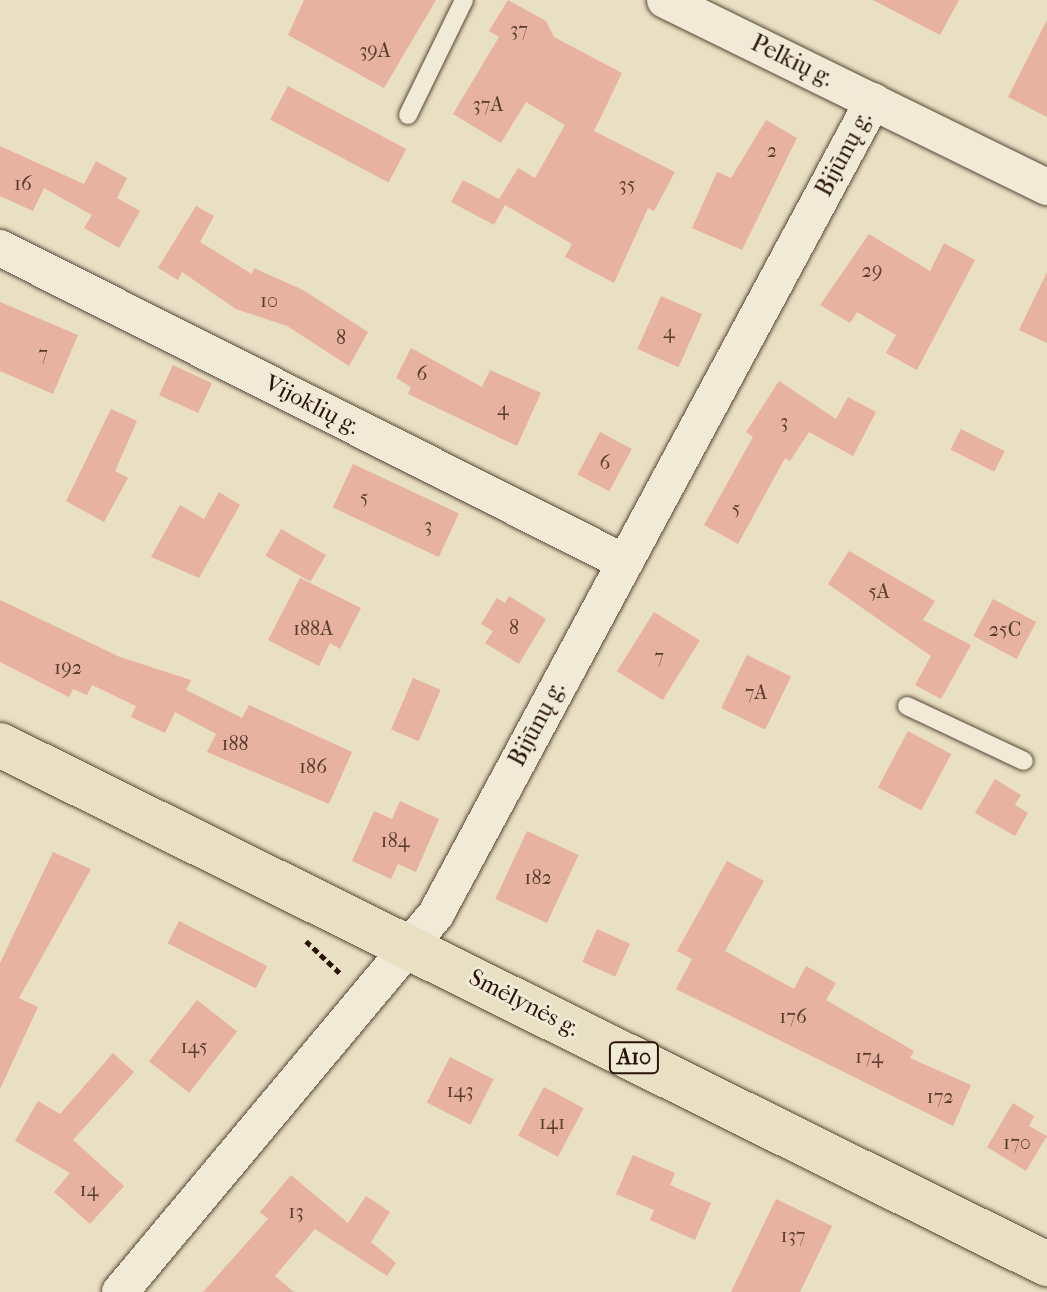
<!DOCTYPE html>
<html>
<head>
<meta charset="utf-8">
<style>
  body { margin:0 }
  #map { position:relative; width:1047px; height:1292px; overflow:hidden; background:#e9dfc2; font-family:"IM FELL French Canon",serif }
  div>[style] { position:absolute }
  .building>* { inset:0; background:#e7b29f; transform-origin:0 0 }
  .path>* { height:5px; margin-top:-2.5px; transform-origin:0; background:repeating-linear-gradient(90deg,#2a1408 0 6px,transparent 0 10px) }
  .roads { filter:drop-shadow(0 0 2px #5a4736) drop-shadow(0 0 2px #5a4736) }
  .service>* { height:18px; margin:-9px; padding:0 9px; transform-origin:9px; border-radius:9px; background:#f1ead7 }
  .minor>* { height:36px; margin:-18px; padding:0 18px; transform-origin:18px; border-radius:18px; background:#f1ead7 }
  .trunk>* { height:44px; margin:-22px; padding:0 22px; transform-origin:22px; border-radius:22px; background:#e9dfc2 }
  span { translate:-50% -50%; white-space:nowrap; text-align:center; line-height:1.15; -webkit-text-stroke:6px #f1ead7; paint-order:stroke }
  .number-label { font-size:20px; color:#593c2e }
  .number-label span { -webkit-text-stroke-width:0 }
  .shield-label span { padding:2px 6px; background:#f1ead7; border:2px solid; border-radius:6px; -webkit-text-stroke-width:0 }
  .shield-label { font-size:22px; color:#2a1408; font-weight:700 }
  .street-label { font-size:24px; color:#2a1408 }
</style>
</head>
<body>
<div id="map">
  <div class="building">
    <div style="clip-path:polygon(304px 0,436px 0,384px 88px,288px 35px)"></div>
    <div style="clip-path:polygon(508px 0,546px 21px,554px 37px,622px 73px,594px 131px,675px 172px,654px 211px,648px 208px,614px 283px,565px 257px,572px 244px,505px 205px,494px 225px,451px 202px,463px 180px,499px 199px,518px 168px,535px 178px,565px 125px,526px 102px,501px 143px,453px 114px,499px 37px,489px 31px)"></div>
    <div style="clip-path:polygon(873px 0,959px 0,940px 35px)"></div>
    <div style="clip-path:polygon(1047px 20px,1047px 117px,1008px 97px)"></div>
    <div style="left:288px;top:86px;width:134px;height:38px;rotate:28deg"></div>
    <div style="clip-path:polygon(766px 120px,797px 138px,742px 250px,692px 228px,717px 172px,731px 178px)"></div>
    <div style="clip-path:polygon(0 146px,84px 184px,96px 161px,127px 178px,117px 198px,140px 211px,119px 248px,84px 228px,92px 215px,44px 188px,33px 211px,0 196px)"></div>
    <div style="clip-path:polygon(196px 206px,214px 216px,200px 242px,252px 274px,254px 268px,303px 290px,368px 332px,349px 366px,287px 326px,236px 309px,182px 272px,178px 280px,158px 268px)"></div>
    <div style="clip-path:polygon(869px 234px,930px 271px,944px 243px,975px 260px,917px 370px,886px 353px,896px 335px,857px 312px,850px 323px,820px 305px)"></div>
    <div style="clip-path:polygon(1047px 272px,1047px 343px,1019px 330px)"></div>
    <div style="left:661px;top:296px;width:45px;height:58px;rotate:24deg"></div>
    <div style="clip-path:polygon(0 302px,78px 335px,53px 394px,0 371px)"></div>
    <div style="clip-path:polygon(411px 348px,482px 387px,490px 370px,541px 393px,517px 446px,408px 394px,411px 387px,396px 378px)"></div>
    <div style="left:173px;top:365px;width:43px;height:33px;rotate:25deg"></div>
    <div style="clip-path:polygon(779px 381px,836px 419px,848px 397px,876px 412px,853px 456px,809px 432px,790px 461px,785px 458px,738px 544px,704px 525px,753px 437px,746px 432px)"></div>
    <div style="clip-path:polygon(111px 409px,137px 421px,115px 471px,128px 478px,104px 522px,66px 501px)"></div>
    <div style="left:961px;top:429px;width:49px;height:23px;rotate:27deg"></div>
    <div style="left:600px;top:432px;width:36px;height:48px;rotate:28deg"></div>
    <div style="left:353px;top:464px;width:117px;height:48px;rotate:25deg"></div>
    <div style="clip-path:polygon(219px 492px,240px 505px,199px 578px,151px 557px,180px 505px,204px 519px)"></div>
    <div style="left:281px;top:529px;width:52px;height:31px;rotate:30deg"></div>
    <div style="clip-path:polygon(849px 551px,935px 601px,923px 620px,971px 645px,941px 699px,915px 685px,931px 656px,828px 584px)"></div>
    <div style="clip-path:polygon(300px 578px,361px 608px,340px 649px,330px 643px,319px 666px,268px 640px)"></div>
    <div style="clip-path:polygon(509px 596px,546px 619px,519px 664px,485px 643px,493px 631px,481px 624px,497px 598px,505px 603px)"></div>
    <div style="left:993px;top:599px;width:49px;height:42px;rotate:28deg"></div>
    <div style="clip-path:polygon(0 600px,120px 657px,191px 680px,186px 690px,242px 718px,249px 705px,352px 752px,329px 804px,207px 752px,216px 734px,175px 712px,165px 733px,131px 717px,136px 706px,92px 685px,87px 695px,73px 689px,69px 697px,0 662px)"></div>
    <div style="left:654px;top:612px;width:54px;height:70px;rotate:32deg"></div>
    <div style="left:747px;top:655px;width:49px;height:59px;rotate:26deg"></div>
    <div style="left:413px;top:678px;width:30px;height:56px;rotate:23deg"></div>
    <div style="left:908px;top:731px;width:49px;height:64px;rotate:28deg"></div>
    <div style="clip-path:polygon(995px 779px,1021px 795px,1015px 805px,1028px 813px,1015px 836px,975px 813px)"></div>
    <div style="clip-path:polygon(400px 801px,439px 819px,416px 872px,398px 864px,391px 879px,352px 861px,374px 811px,392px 819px)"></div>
    <div style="left:527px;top:831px;width:57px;height:75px;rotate:25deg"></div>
    <div style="clip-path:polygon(53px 852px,91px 869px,19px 998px,38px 1007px,0 1089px,0 963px)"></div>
    <div style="clip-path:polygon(727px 861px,764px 881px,725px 951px,794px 989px,806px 966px,836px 983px,826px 1000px,914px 1051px,910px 1058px,971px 1085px,953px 1126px,676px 989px,692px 959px,677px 951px)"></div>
    <div style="left:179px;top:921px;width:99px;height:25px;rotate:27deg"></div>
    <div style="left:597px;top:929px;width:36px;height:36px;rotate:24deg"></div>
    <div style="left:197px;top:1000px;width:51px;height:78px;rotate:38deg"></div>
    <div style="clip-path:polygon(113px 1053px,134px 1072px,73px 1140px,124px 1186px,90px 1224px,54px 1192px,70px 1173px,15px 1141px,38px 1101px,60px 1114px)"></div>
    <div style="left:450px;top:1057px;width:49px;height:51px;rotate:27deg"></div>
    <div style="left:544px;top:1087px;width:45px;height:55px;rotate:28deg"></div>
    <div style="clip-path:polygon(1013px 1103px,1034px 1116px,1029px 1126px,1047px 1136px,1026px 1171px,987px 1147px)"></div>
    <div style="clip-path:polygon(633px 1155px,675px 1173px,670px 1185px,711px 1203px,695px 1240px,650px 1220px,654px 1210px,616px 1194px)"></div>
    <div style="clip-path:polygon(291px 1175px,348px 1223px,366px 1196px,390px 1212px,371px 1242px,396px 1263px,387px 1276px,315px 1229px,275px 1276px,294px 1292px,203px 1292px,268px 1219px,260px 1212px)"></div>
    <div style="clip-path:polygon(776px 1199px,832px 1226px,800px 1292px,731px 1292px)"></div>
  </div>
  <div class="path">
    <div style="left:306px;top:941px;width:50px;rotate:43.4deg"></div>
  </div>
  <div class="roads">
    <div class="service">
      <div style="left:408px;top:115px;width:128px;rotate:-64deg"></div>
      <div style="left:907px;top:706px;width:129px;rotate:25.2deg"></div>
    </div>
    <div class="minor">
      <div style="left:665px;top:0;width:425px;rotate:26.1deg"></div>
      <div style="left:0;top:248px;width:699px;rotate:26.71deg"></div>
      <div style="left:120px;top:1292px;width:493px;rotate:-50.1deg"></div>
      <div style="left:436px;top:914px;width:923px;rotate:-61.74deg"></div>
    </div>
    <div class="trunk">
      <div style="left:0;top:745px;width:1169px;rotate:26.37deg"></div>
    </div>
  </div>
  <div class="number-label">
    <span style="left:519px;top:29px">37</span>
    <span style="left:375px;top:50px">39A</span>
    <span style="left:488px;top:104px">37A</span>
    <span style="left:772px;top:150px">2</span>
    <span style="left:23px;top:183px">16</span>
    <span style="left:627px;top:184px">35</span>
    <span style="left:872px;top:270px">29</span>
    <span style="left:269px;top:300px">10</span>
    <span style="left:669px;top:331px">4</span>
    <span style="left:341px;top:337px">8</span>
    <span style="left:43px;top:353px">7</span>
    <span style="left:422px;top:373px">6</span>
    <span style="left:503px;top:408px">4</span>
    <span style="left:784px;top:421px">3</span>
    <span style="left:605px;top:462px">6</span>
    <span style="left:364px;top:497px">5</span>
    <span style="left:736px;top:508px">5</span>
    <span style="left:428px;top:525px">3</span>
    <span style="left:879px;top:591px">5A</span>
    <span style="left:514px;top:627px">8</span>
    <span style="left:313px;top:628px">188A</span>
    <span style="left:1005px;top:629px">25C</span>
    <span style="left:659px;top:656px">7</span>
    <span style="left:68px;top:667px">192</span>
    <span style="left:756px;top:692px">7A</span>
    <span style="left:235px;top:743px">188</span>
    <span style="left:313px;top:766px">186</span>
    <span style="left:395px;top:840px">184</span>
    <span style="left:538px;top:877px">182</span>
    <span style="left:793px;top:1016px">176</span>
    <span style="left:194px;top:1046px">145</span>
    <span style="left:869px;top:1056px">174</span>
    <span style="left:460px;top:1090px">143</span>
    <span style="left:940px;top:1096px">172</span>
    <span style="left:552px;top:1122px">141</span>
    <span style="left:1017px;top:1142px">170</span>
    <span style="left:89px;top:1189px">14</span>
    <span style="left:296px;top:1211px">13</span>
    <span style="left:793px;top:1235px">137</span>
  </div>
  <div class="shield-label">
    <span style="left:634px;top:1058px">A10</span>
  </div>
  <div class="street-label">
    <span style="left:792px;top:61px;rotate:26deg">Pelkių g.</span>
    <span style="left:844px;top:154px;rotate:-62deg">Bijūnų g.</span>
    <span style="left:312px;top:405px;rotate:27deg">Vijoklių g.</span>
    <span style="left:537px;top:724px;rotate:-62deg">Bijūnų g.</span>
    <span style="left:524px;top:1003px;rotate:27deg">Smėlynės g.</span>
  </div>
</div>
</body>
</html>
